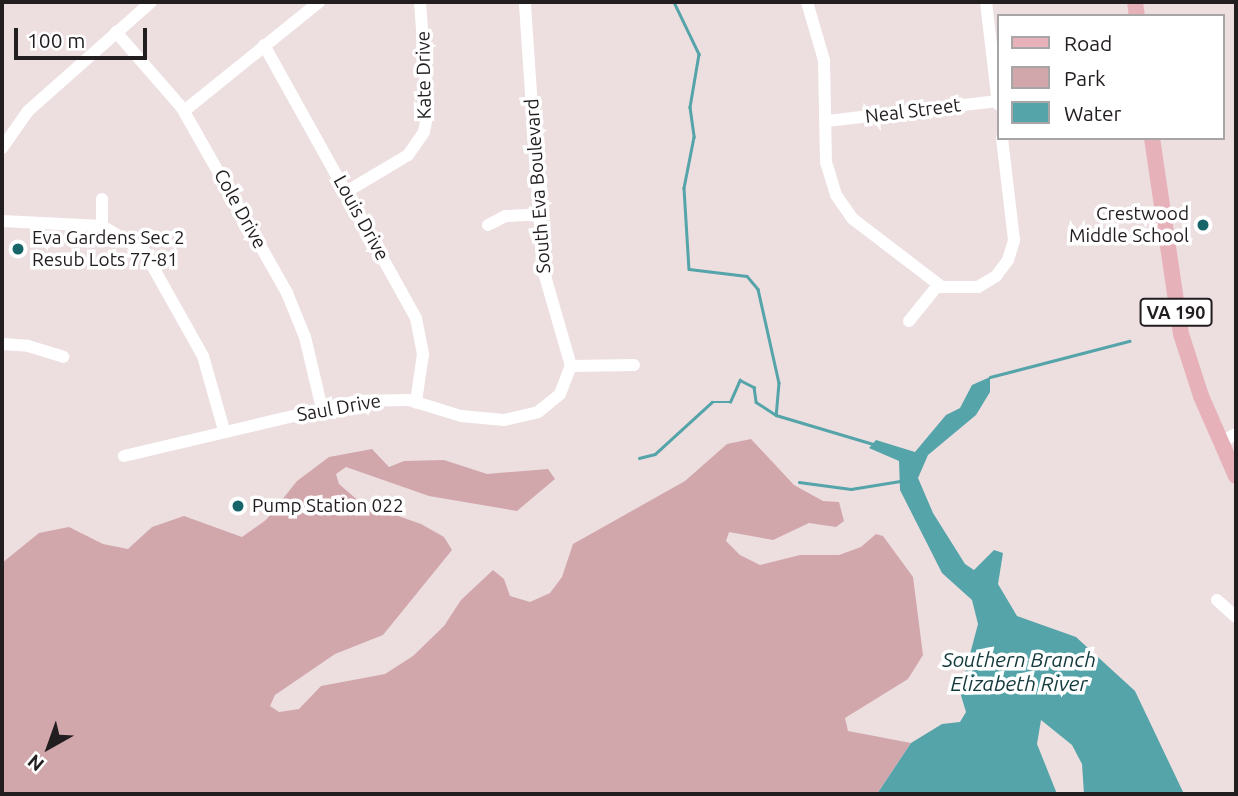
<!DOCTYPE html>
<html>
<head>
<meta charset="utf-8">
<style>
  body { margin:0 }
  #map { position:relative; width:1238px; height:796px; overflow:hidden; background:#eddee0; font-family:Ubuntu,sans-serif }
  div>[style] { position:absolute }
  .green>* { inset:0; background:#d1a7ac }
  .water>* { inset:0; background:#54a4a9 }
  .stream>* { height:2.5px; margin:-1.25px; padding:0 1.25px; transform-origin:1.25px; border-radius:1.25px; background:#54a4a9 }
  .minor>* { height:12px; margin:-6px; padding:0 6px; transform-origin:6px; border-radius:6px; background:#fff }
  .major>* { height:16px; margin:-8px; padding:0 8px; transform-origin:8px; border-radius:8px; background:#e7b1ba }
  .dots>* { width:19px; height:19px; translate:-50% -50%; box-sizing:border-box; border:4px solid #fff; border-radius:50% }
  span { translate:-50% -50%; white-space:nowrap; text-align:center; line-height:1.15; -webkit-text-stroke:7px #fff; paint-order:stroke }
  .shield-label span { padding:2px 5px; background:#fff; border:2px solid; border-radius:5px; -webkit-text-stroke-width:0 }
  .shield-label { font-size:18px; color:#221d1e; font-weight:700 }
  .street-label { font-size:19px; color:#221d1e }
  .poi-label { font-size:19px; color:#221d1e }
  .right { translate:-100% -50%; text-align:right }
  .left { translate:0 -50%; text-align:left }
  .water-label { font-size:21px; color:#123a3c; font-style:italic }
  .frame { position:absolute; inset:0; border:4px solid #221d1e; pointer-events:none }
  .legend { position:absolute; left:997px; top:14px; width:228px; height:126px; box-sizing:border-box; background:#fff; border:2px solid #a7a5a5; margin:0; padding:9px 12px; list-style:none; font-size:21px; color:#221d1e }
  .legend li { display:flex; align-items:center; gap:14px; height:35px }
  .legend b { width:35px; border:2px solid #a7a5a5 }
  .north { position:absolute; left:14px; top:712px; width:70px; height:70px; -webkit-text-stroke:5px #fff; paint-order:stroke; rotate:220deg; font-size:19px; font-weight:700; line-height:28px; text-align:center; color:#221d1e }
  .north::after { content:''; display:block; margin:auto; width:24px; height:32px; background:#221d1e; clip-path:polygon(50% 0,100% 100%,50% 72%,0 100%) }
  .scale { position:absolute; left:14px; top:28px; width:133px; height:32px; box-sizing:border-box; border:4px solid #221d1e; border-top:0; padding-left:9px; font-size:21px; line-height:24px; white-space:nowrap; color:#221d1e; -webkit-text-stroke:5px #fff; paint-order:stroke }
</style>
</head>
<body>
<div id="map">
  <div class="green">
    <div style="clip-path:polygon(751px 439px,794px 485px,823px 501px,839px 502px,844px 521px,836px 527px,809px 523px,773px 540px,729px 532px,726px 541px,740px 555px,760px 565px,800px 555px,839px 555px,861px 547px,876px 534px,883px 536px,913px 577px,923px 655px,908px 679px,845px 718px,848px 731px,911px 743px,877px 794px,2px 794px,2px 563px,39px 533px,69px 527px,103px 544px,128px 549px,152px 527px,184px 516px,242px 537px,266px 520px,297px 481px,329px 457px,372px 449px,389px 467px,404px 461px,444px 460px,487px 474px,548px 469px,555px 479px,517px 511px,429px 496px,346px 467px,336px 474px,339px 484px,361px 503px,421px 524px,444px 537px,452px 550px,383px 635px,335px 654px,275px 695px,270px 706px,279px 712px,299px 709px,321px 686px,385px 674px,413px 656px,444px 626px,461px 600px,493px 570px,504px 579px,510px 596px,530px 602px,550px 593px,562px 577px,573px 544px,685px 481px,727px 444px)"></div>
  </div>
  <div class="water">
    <div style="clip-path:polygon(990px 377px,990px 392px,976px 415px,928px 455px,918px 478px,933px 513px,965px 564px,974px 570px,994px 550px,1003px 553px,998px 584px,1017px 616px,1076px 637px,1135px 691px,1184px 794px,1084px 794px,1082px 764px,1072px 745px,1041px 720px,1037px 744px,1057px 794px,877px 794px,911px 743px,942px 724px,960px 722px,966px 712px,960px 692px,978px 624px,972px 600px,942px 573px,900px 490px,899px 461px,869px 448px,876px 440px,915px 452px,946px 415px,960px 408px,972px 385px)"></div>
  </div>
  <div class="stream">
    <div style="left:674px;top:2px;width:58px;rotate:64.3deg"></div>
    <div style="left:699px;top:54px;width:54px;rotate:99.6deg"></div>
    <div style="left:690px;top:107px;width:30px;rotate:82deg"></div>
    <div style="left:694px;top:137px;width:52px;rotate:101.1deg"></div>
    <div style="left:684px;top:188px;width:81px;rotate:86.5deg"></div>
    <div style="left:689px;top:269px;width:58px;rotate:6.9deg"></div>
    <div style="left:747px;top:276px;width:17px;rotate:50deg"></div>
    <div style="left:758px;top:289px;width:96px;rotate:77.4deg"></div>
    <div style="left:779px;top:383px;width:32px;rotate:95deg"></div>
    <div style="left:776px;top:415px;width:101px;rotate:16.6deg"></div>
    <div style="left:990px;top:377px;width:144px;rotate:-14.5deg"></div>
    <div style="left:639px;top:458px;width:16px;rotate:-14deg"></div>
    <div style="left:655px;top:454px;width:77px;rotate:-42.4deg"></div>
    <div style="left:712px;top:402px;width:18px"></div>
    <div style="left:730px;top:402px;width:24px;rotate:-66deg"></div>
    <div style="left:740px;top:380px;width:16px;rotate:27deg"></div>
    <div style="left:754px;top:387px;width:15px;rotate:82deg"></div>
    <div style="left:756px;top:402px;width:24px;rotate:33deg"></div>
    <div style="left:799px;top:482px;width:52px;rotate:7.7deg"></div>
    <div style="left:851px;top:489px;width:51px;rotate:-9.1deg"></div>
  </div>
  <div class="minor">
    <div style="left:807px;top:2px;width:60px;rotate:73.7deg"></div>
    <div style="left:824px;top:60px;width:102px;rotate:88.9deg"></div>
    <div style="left:826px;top:162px;width:34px;rotate:73deg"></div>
    <div style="left:836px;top:195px;width:29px;rotate:55deg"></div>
    <div style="left:853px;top:219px;width:112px;rotate:37.4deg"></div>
    <div style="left:942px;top:287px;width:36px"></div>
    <div style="left:978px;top:287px;width:21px;rotate:-31deg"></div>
    <div style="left:996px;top:276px;width:20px;rotate:-53deg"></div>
    <div style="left:1008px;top:260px;width:21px;rotate:-73deg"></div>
    <div style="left:1014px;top:240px;width:103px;rotate:-96.7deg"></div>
    <div style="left:986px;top:2px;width:103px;rotate:83.3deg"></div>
    <div style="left:116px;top:32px;width:101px;rotate:49deg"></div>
    <div style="left:182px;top:108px;width:213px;rotate:60.4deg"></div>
    <div style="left:287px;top:293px;width:48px;rotate:67.8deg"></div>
    <div style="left:305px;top:337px;width:74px;rotate:76.7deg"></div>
    <div style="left:264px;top:45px;width:312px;rotate:60.9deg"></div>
    <div style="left:416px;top:318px;width:37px;rotate:79deg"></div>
    <div style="left:423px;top:354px;width:49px;rotate:98.3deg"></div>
    <div style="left:184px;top:111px;width:174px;rotate:-38.9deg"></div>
    <div style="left:827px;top:121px;width:172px;rotate:-6.7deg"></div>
    <div style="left:2px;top:148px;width:45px;rotate:-54.9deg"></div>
    <div style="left:28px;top:111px;width:164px;rotate:-41.5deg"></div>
    <div style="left:346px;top:192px;width:72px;rotate:-30.8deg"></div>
    <div style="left:408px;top:155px;width:28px;rotate:-55deg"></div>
    <div style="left:424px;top:132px;width:21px;rotate:-79deg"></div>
    <div style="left:428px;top:111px;width:109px;rotate:-94.2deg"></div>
    <div style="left:2px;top:221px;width:100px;rotate:2.9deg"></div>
    <div style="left:102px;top:226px;width:49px;rotate:30.8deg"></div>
    <div style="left:144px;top:251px;width:120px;rotate:60.7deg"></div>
    <div style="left:203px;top:356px;width:77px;rotate:74.2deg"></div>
    <div style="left:488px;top:225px;width:20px;rotate:-27deg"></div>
    <div style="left:506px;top:216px;width:33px;rotate:-3deg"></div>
    <div style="left:102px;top:226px;width:27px;rotate:-90deg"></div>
    <div style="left:909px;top:321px;width:46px;rotate:-51.1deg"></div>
    <div style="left:2px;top:344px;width:26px;rotate:4deg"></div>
    <div style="left:28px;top:346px;width:37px;rotate:17deg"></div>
    <div style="left:571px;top:366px;width:63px;rotate:-0.9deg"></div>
    <div style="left:1219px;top:443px;width:19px;rotate:-28deg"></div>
    <div style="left:124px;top:456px;width:238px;rotate:-13.3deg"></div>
    <div style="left:356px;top:401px;width:53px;rotate:-1.1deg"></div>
    <div style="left:409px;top:400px;width:54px;rotate:17.1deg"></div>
    <div style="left:461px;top:416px;width:43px;rotate:5.3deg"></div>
    <div style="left:504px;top:420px;width:35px;rotate:-13deg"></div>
    <div style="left:538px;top:412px;width:28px;rotate:-39deg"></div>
    <div style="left:560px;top:394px;width:30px;rotate:-69deg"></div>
    <div style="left:571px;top:366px;width:101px;rotate:-106.1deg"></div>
    <div style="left:543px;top:269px;width:268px;rotate:-93.9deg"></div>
    <div style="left:1217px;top:600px;width:25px;rotate:42deg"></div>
  </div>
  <div class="major">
    <div style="left:1135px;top:2px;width:14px;rotate:82deg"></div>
    <div style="left:1152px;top:138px;width:198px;rotate:81.6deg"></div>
    <div style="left:1181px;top:334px;width:65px;rotate:72.1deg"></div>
    <div style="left:1201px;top:396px;width:87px;rotate:66.4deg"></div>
  </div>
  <div class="dots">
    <div style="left:1203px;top:225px;background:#176569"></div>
    <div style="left:18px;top:249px;background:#176569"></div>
    <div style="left:238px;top:506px;background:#176569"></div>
  </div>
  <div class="shield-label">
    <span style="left:1176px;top:312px">VA 190</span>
  </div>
  <div class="street-label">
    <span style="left:424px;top:75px;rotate:-91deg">Kate Drive</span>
    <span style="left:913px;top:111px;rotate:-7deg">Neal Street</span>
    <span style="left:538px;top:186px;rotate:-94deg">South Eva Boulevard</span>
    <span style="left:240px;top:209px;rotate:61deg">Cole Drive</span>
    <span style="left:361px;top:218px;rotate:61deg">Louis Drive</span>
    <span style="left:339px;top:408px;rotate:-10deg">Saul Drive</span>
  </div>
  <div class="poi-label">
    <span class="right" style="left:1189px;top:225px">Crestwood<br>Middle School</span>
    <span class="left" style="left:32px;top:249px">Eva Gardens Sec 2<br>Resub Lots 77-81</span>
    <span class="left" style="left:252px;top:506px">Pump Station 022</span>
  </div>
  <div class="water-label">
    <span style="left:1019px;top:671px">Southern Branch<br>Elizabeth River</span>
  </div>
  <div class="frame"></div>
  <ul class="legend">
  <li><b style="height:9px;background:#e7b1ba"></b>Road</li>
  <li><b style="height:19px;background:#d1a7ac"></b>Park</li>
  <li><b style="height:19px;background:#54a4a9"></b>Water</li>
  </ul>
  <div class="north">N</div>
  <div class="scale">100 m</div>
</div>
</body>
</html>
